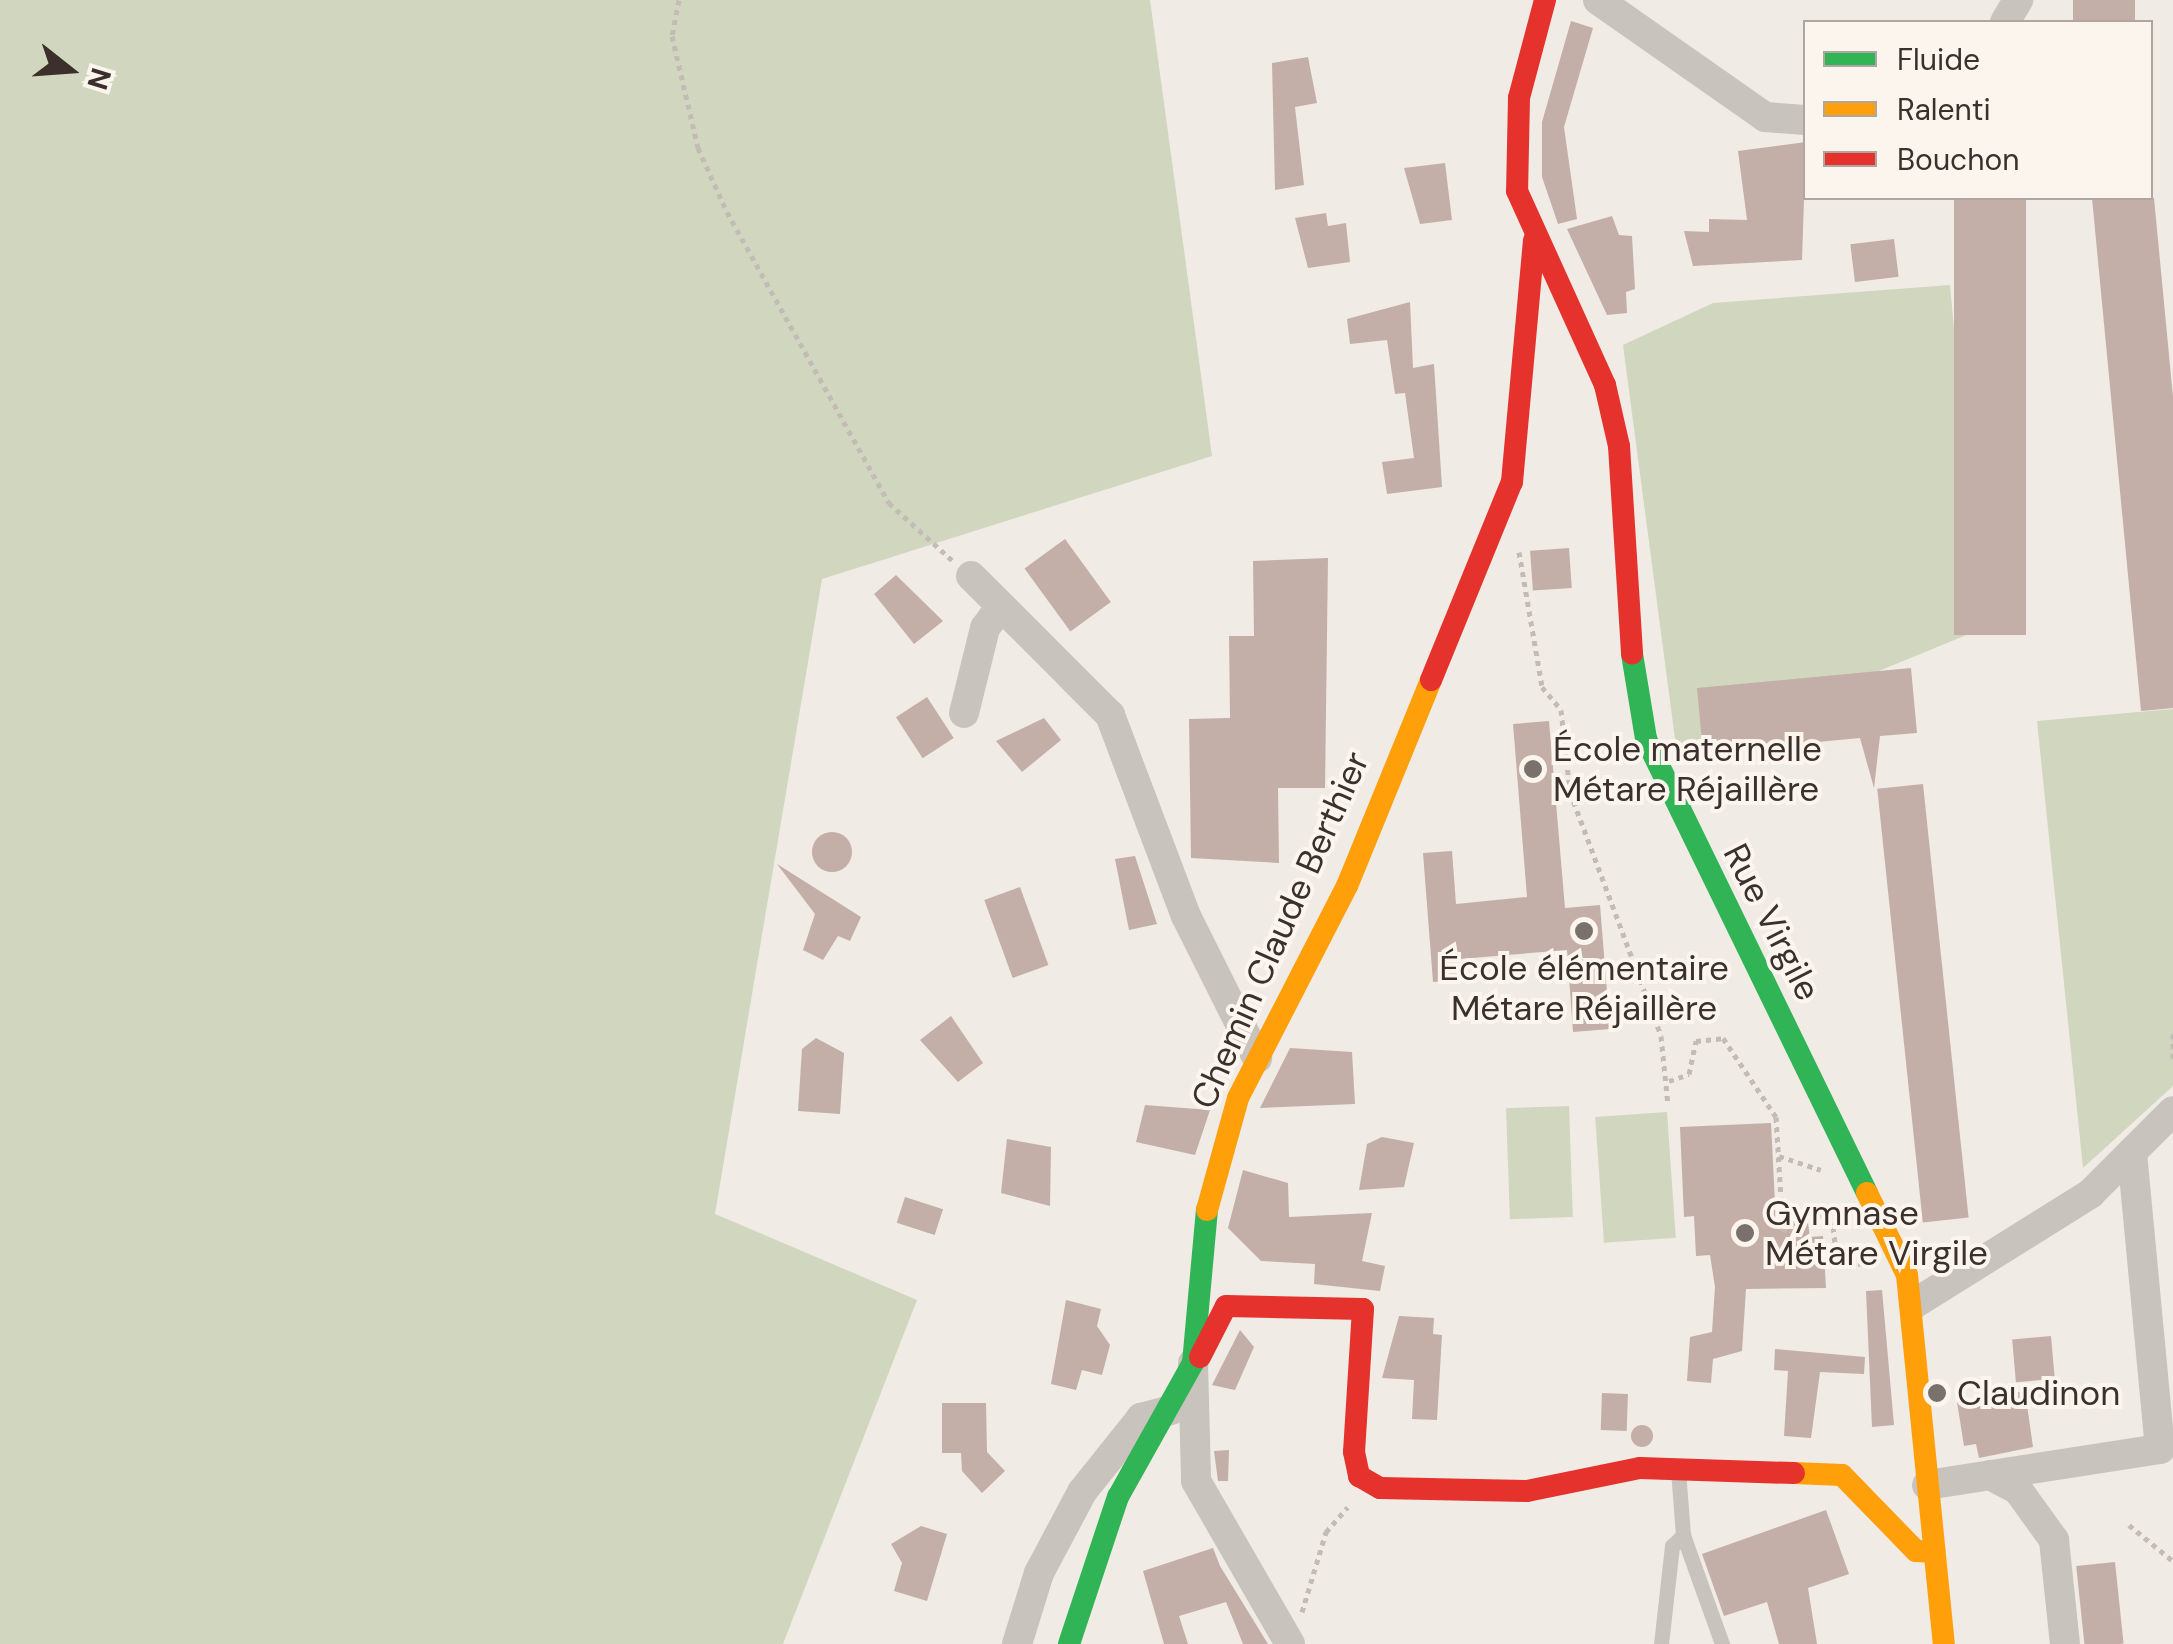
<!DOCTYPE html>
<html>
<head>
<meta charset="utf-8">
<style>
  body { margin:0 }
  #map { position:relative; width:2173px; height:1644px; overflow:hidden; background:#f0ebe5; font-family:"DM Sans",sans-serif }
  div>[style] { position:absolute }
  .green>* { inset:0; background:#d1d6bf; transform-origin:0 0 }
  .building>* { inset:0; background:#c3afa7; transform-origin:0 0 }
  .round { border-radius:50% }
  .path>* { height:5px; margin-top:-2.5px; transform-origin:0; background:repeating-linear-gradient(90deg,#c2bbb6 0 5px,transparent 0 10px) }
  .lane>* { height:15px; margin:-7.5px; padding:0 7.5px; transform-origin:7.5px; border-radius:7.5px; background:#c9c3be }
  .street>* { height:30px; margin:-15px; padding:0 15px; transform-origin:15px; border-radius:15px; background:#c9c3be }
  .fast>* { height:22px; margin:-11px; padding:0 11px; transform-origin:11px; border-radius:11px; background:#30b455 }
  .slow>* { height:22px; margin:-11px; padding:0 11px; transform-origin:11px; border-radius:11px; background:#ff9f0a }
  .jam>* { height:22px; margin:-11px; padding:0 11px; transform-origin:11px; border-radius:11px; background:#e5322d }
  .dots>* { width:28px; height:28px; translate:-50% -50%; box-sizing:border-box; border:5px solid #fbf5ee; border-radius:50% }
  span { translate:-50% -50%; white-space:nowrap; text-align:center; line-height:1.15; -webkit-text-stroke:8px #fbf5ee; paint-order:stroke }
  .poi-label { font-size:35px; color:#3b302b }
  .left { translate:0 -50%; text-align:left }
  .street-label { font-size:35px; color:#3b302b }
  .legend { position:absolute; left:1803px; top:20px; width:350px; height:180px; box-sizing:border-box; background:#fbf5ee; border:2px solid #aea6a0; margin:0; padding:12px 18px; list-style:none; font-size:30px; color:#3b302b }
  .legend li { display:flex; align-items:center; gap:20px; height:50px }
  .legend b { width:50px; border:2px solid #aea6a0 }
  .north { position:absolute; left:20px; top:20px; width:100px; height:100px; -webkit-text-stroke:8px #fbf5ee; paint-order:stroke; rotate:107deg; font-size:28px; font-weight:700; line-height:40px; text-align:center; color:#3b302b }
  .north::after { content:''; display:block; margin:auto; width:35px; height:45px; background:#3b302b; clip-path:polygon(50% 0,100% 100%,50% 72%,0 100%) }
</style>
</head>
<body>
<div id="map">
  <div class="green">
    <div style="clip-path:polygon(0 0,1150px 0,1212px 456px,822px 579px,715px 1214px,917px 1300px,783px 1644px,0 1644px)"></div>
    <div style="clip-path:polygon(1950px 285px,1981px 629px,1677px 754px,1623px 345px,1713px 303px)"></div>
    <div style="clip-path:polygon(2173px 709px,2173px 1086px,2083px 1168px,2037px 721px)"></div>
    <div style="left:1569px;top:1106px;width:111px;height:63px;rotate:88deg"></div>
    <div style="left:1667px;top:1112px;width:126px;height:72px;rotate:86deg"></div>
  </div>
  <div class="building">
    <div style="left:2073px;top:0;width:62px;height:22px"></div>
    <div style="clip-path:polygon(1571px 21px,1593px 28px,1564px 127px,1577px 219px,1558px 224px,1542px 177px,1542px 122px)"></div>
    <div style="clip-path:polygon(1308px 57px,1317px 103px,1295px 107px,1304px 185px,1275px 190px,1272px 63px)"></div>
    <div style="clip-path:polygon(1806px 142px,1802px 260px,1693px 266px,1684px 231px,1709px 232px,1709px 219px,1747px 220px,1738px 151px)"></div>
    <div style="clip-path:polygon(1445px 163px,1452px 220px,1420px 224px,1404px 168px)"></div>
    <div style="left:1954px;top:198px;width:72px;height:437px"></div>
    <div style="clip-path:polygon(2092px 198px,2154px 198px,2173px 397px,2173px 708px,2141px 711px)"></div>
    <div style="clip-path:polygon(1326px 213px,1328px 226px,1346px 223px,1350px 262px,1308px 268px,1295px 218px)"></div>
    <div style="clip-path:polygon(1612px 216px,1619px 235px,1632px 236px,1635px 289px,1626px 292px,1627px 313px,1607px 315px,1567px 229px)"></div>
    <div style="left:1894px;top:239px;width:38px;height:44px;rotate:83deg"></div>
    <div style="clip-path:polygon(1410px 302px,1413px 368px,1434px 364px,1442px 487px,1387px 494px,1382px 462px,1414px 458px,1405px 393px,1395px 394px,1387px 340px,1350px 344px,1347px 319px)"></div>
    <div style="left:1065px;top:539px;width:78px;height:50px;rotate:54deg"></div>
    <div style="left:1569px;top:548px;width:40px;height:39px;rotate:86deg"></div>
    <div style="clip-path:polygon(1328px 558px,1325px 788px,1278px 788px,1279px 863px,1191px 858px,1189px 719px,1230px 718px,1229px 636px,1254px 636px,1253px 561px)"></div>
    <div style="clip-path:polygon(896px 575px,943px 621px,914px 644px,874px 594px)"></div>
    <div style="clip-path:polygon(1911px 668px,1917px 733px,1880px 736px,1874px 788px,1860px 738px,1703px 753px,1697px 688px)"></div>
    <div style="left:927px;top:697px;width:49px;height:37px;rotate:57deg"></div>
    <div style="clip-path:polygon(1044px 718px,1061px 740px,1022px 772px,996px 741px)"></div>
    <div style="clip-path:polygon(1549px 721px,1565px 908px,1600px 905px,1610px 1029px,1573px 1032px,1567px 950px,1460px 959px,1462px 980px,1433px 982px,1423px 853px,1452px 851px,1456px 904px,1527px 897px,1513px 724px)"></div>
    <div style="left:1923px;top:784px;width:436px;height:46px;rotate:84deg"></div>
    <div class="round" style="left:812px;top:832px;width:40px;height:40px"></div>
    <div style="clip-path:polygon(1135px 856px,1157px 924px,1129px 930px,1115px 859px)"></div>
    <div style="clip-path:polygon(777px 864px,861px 917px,850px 941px,838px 936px,823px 960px,803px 950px,815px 914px)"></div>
    <div style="left:1020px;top:887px;width:83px;height:38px;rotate:70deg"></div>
    <div style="clip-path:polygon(951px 1016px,983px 1063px,958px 1082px,920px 1040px)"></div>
    <div style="clip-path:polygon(816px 1038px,844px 1053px,840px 1114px,798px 1111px,802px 1049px)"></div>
    <div style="clip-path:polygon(1290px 1048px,1352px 1052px,1355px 1104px,1260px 1108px)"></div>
    <div style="clip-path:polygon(1145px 1105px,1210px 1110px,1195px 1155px,1136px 1142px)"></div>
    <div style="clip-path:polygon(1771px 1123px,1776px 1224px,1808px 1223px,1810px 1237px,1823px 1236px,1826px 1288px,1746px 1289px,1742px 1351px,1713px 1359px,1711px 1383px,1687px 1381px,1690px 1337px,1712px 1332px,1715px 1287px,1710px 1255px,1696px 1256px,1694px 1216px,1684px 1217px,1680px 1127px)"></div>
    <div style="clip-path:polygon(1382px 1137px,1414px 1143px,1404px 1187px,1359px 1190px,1367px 1144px)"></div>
    <div style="clip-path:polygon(1007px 1139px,1051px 1147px,1050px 1206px,1001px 1193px)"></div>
    <div style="clip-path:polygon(1243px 1170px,1288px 1183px,1289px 1217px,1372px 1213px,1362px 1261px,1385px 1266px,1380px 1291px,1314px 1284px,1315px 1264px,1261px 1261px,1228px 1228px)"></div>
    <div style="left:905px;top:1197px;width:40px;height:27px;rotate:18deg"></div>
    <div style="clip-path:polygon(1882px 1290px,1894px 1425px,1872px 1427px,1866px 1291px)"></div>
    <div style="clip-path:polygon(1066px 1300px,1101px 1309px,1097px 1326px,1110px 1345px,1102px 1375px,1082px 1370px,1076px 1390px,1051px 1384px)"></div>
    <div style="clip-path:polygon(1399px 1316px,1434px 1318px,1433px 1334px,1442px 1335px,1437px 1420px,1412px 1419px,1414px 1380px,1382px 1378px)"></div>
    <div style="clip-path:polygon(1240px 1330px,1254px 1347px,1235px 1390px,1212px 1385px)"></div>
    <div style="left:2051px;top:1336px;width:43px;height:39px;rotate:85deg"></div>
    <div style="clip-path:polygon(1775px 1349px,1865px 1357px,1864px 1374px,1820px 1372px,1811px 1438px,1784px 1436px,1788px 1371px,1774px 1370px)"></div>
    <div style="clip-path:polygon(2025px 1391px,2033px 1447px,1979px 1458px,1976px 1444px,1964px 1446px,1957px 1402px)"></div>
    <div style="left:1602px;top:1393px;width:26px;height:37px;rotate:2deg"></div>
    <div style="clip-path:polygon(942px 1403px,986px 1403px,987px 1452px,1005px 1471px,982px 1493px,962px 1471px,961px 1453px,942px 1453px)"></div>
    <div class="round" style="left:1631px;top:1425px;width:22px;height:22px"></div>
    <div style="clip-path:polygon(1229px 1450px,1228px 1481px,1218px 1481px,1214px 1451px)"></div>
    <div style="clip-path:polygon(1826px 1510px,1849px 1574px,1808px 1588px,1817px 1644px,1779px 1644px,1767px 1602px,1724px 1616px,1702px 1554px)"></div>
    <div style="clip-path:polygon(921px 1526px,947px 1534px,927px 1601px,894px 1591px,902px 1563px,891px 1544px)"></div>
    <div style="clip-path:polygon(1213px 1548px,1220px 1566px,1268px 1644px,1243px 1644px,1226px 1602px,1179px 1616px,1188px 1644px,1164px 1644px,1143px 1571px)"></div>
    <div style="left:2115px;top:1562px;width:82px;height:39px;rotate:84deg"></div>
  </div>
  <div class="path">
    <div style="left:679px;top:0;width:37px;rotate:101deg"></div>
    <div style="left:672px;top:36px;width:115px;rotate:76.9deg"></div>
    <div style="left:698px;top:148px;width:70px;rotate:65.6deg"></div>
    <div style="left:727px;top:212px;width:333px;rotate:60.9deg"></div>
    <div style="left:889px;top:503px;width:86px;rotate:42.2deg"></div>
    <div style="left:1519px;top:552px;width:137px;rotate:80.3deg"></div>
    <div style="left:1542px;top:687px;width:30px;rotate:50deg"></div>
    <div style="left:1561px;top:710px;width:82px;rotate:83.7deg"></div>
    <div style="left:1570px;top:792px;width:260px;rotate:69.5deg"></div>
    <div style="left:1661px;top:1036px;width:69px;rotate:84.2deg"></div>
    <div style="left:2173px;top:1034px;width:28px;rotate:90deg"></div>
    <div style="left:1669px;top:1081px;width:21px;rotate:-19deg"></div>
    <div style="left:1689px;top:1074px;width:34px;rotate:-78deg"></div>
    <div style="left:1696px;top:1041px;width:27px;rotate:-6deg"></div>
    <div style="left:1723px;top:1038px;width:95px;rotate:56.1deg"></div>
    <div style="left:1776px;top:1117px;width:114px;rotate:86.5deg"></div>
    <div style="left:1783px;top:1231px;width:22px;rotate:-47deg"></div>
    <div style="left:1798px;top:1215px;width:23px"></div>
    <div style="left:1821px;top:1215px;width:17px;rotate:45deg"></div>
    <div style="left:1833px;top:1227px;width:38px;rotate:83deg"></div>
    <div style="left:1838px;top:1265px;width:26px;rotate:-4deg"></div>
    <div style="left:1779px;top:1156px;width:44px;rotate:18.4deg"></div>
    <div style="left:2129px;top:1525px;width:57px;rotate:39.3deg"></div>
    <div style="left:1302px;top:1612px;width:84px;rotate:-73.3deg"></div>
    <div style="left:1326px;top:1532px;width:33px;rotate:-49deg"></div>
  </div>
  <div class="lane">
    <div style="left:1678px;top:1470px;width:65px;rotate:85.6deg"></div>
    <div style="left:1683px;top:1535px;width:116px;rotate:70.3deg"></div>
    <div style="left:1661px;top:1644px;width:99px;rotate:-83.6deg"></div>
    <div style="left:1672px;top:1546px;width:16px;rotate:-45deg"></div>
  </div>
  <div class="street">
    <div style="left:1598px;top:0;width:204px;rotate:35deg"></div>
    <div style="left:1765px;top:117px;width:41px;rotate:4.2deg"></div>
    <div style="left:2005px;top:22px;width:26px;rotate:-59deg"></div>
    <div style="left:971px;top:576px;width:197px;rotate:45deg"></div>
    <div style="left:1110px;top:715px;width:215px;rotate:69.3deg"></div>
    <div style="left:1186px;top:916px;width:159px;rotate:63.4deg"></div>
    <div style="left:964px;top:713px;width:88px;rotate:-76.1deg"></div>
    <div style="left:985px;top:628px;width:27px;rotate:-54deg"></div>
    <div style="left:1914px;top:1304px;width:208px;rotate:-32deg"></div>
    <div style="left:2090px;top:1194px;width:117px;rotate:-45deg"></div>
    <div style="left:1193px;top:1363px;width:118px;rotate:88.5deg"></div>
    <div style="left:1196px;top:1481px;width:188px;rotate:60deg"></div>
    <div style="left:1990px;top:1475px;width:32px;rotate:28deg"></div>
    <div style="left:2018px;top:1490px;width:62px;rotate:54.2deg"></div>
    <div style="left:2054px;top:1540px;width:105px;rotate:84deg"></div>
    <div style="left:1927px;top:1485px;width:236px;rotate:-8.8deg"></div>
    <div style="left:2160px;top:1449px;width:298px;rotate:-95.4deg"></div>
    <div style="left:1017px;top:1644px;width:74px;rotate:-72.8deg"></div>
    <div style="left:1039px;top:1573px;width:92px;rotate:-62deg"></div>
    <div style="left:1082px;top:1492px;width:95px;rotate:-51.4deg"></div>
    <div style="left:1141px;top:1418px;width:31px;rotate:-15deg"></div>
  </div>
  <div class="fast">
    <div style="left:1632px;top:654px;width:86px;rotate:80.6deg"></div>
    <div style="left:1646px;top:739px;width:505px;rotate:64.04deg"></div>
    <div style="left:1069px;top:1644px;width:155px;rotate:-71.6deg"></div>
    <div style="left:1118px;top:1497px;width:154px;rotate:-60.8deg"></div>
    <div style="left:1193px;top:1363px;width:154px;rotate:-84.8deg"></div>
  </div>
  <div class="slow">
    <div style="left:1867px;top:1193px;width:91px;rotate:64deg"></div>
    <div style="left:1907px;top:1275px;width:371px;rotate:84.3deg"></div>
    <div style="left:1207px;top:1210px;width:116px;rotate:-74.5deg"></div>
    <div style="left:1238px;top:1098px;width:238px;rotate:-62.8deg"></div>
    <div style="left:1347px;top:886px;width:222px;rotate:-67.8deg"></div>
    <div style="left:1794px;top:1473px;width:48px;rotate:2.4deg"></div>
    <div style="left:1842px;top:1475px;width:106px;rotate:45.8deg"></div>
    <div style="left:1916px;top:1551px;width:18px;rotate:3deg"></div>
  </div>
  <div class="jam">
    <div style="left:1545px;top:0;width:101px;rotate:104.9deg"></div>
    <div style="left:1519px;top:98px;width:93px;rotate:91.2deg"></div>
    <div style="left:1517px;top:191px;width:213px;rotate:65.6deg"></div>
    <div style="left:1605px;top:385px;width:63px;rotate:77.1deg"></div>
    <div style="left:1619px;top:446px;width:208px;rotate:86.4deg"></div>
    <div style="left:1431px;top:680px;width:214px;rotate:-67.8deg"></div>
    <div style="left:1512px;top:482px;width:243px;rotate:-84.8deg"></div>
    <div style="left:1200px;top:1357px;width:57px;rotate:-63deg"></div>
    <div style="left:1226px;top:1306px;width:137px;rotate:1.3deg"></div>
    <div style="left:1363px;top:1309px;width:143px;rotate:93.6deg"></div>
    <div style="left:1354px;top:1452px;width:25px;rotate:78deg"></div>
    <div style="left:1359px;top:1476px;width:24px;rotate:30deg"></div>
    <div style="left:1380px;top:1488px;width:147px;rotate:1.2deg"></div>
    <div style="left:1527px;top:1491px;width:115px;rotate:-11.5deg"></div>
    <div style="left:1640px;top:1468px;width:154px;rotate:1.9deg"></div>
  </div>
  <div class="dots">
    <div style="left:1533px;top:769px;background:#7a716c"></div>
    <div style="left:1584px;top:931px;background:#7a716c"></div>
    <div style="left:1745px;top:1233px;background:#7a716c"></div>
    <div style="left:1937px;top:1393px;background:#7a716c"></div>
  </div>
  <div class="poi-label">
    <span class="left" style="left:1553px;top:769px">École maternelle<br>Métare Réjaillère</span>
    <span style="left:1584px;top:988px">École élémentaire<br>Métare Réjaillère</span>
    <span class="left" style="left:1765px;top:1233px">Gymnase<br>Métare Virgile</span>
    <span class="left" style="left:1957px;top:1393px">Claudinon</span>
  </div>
  <div class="street-label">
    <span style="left:1772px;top:922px;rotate:63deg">Rue Virgile</span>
    <span style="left:1280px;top:930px;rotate:-66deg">Chemin Claude Berthier</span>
  </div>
  <ul class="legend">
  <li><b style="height:12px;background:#30b455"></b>Fluide</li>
  <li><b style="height:12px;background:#ff9f0a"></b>Ralenti</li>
  <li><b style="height:12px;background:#e5322d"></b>Bouchon</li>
  </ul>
  <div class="north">N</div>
</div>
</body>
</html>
